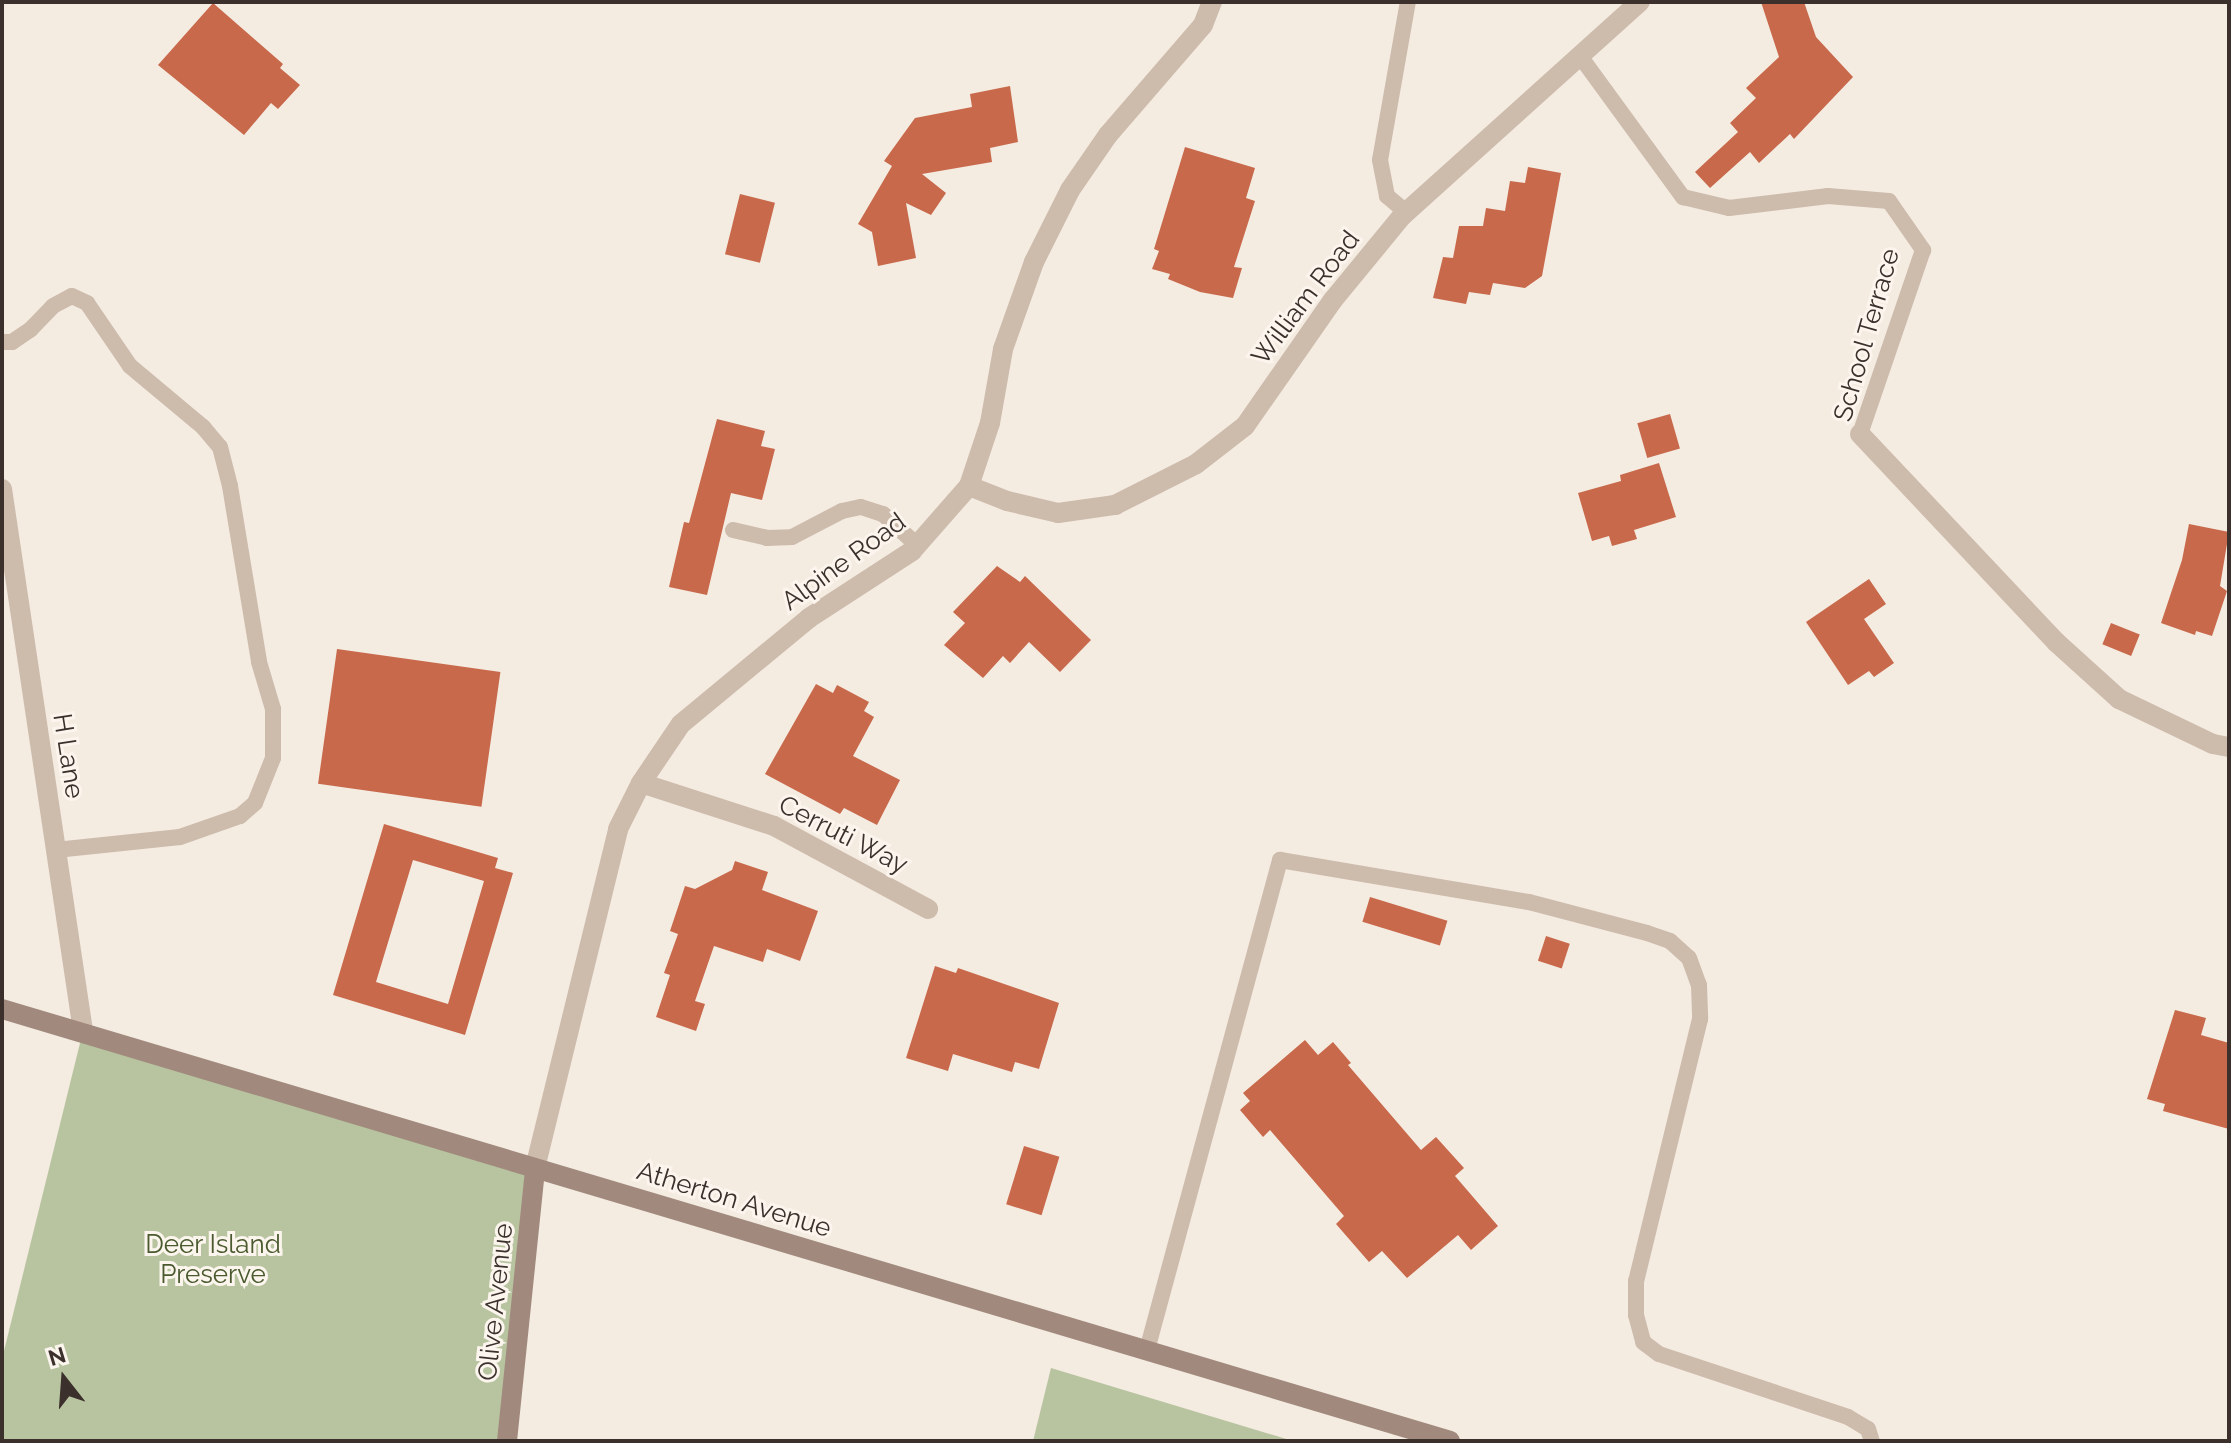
<!DOCTYPE html>
<html>
<head>
<meta charset="utf-8">
<style>
  body { margin:0 }
  #map { position:relative; width:2231px; height:1443px; overflow:hidden; background:#f4ebe1; font-family:Raleway,sans-serif }
  div>[style] { position:absolute }
  .green>* { inset:0; background:#b8c4a0 }
  .building>* { inset:0; background:#c8694b; transform-origin:0 0 }
  .lane>* { height:16px; margin:-8px; padding:0 8px; transform-origin:8px; border-radius:8px; background:#cdbbac }
  .street>* { height:20px; margin:-10px; padding:0 10px; transform-origin:10px; border-radius:10px; background:#cdbbac }
  .secondary>* { height:20px; margin:-10px; padding:0 10px; transform-origin:10px; border-radius:10px; background:#a18a7d }
  span { translate:-50% -50%; white-space:nowrap; text-align:center; line-height:1.15; -webkit-text-stroke:6px #fbf5ee; paint-order:stroke }
  .street-label { font-size:26px; color:#3b302b }
  .park-label { font-size:26px; color:#4a5a2e }
  .frame { position:absolute; inset:0; border:4px solid #3b302b; pointer-events:none }
  .north { position:absolute; left:24px; top:1339px; width:80px; height:80px; -webkit-text-stroke:6px #fbf5ee; paint-order:stroke; rotate:343deg; font-size:22px; font-weight:700; line-height:32px; text-align:center; color:#3b302b }
  .north::after { content:''; display:block; margin:auto; width:28px; height:36px; background:#3b302b; clip-path:polygon(50% 0,100% 100%,50% 72%,0 100%) }
</style>
</head>
<body>
<div id="map">
  <div class="green">
    <div style="clip-path:polygon(83px 1031px,535px 1168px,507px 1441px,2px 1441px,2px 1359px)"></div>
    <div style="clip-path:polygon(1051px 1368px,1293px 1441px,1033px 1441px)"></div>
  </div>
  <div class="building">
    <div style="clip-path:polygon(1761px 2px,1804px 2px,1816px 37px,1853px 77px,1794px 139px,1790px 134px,1759px 163px,1750px 152px,1710px 188px,1695px 172px,1738px 132px,1730px 123px,1756px 98px,1746px 88px,1779px 57px)"></div>
    <div style="clip-path:polygon(213px 3px,283px 64px,280px 68px,300px 85px,278px 109px,271px 103px,244px 135px,158px 65px)"></div>
    <div style="clip-path:polygon(1010px 86px,1018px 142px,990px 148px,992px 162px,922px 174px,946px 193px,931px 215px,906px 203px,916px 258px,878px 266px,872px 232px,858px 224px,892px 166px,884px 161px,915px 118px,972px 107px,970px 94px)"></div>
    <div style="clip-path:polygon(1185px 147px,1255px 168px,1246px 198px,1255px 201px,1234px 267px,1242px 268px,1233px 298px,1200px 292px,1168px 279px,1170px 274px,1152px 269px,1159px 251px,1154px 249px)"></div>
    <div style="clip-path:polygon(1528px 167px,1561px 173px,1542px 276px,1525px 288px,1493px 283px,1490px 295px,1469px 292px,1466px 304px,1433px 298px,1443px 257px,1453px 258px,1459px 226px,1483px 226px,1486px 208px,1505px 211px,1510px 181px,1525px 183px)"></div>
    <div style="left:740px;top:194px;width:36px;height:62px;rotate:14deg"></div>
    <div style="left:1670px;top:414px;width:36px;height:34px;rotate:74deg"></div>
    <div style="clip-path:polygon(717px 419px,765px 431px,761px 446px,775px 449px,762px 500px,731px 493px,707px 595px,669px 587px,684px 522px,689px 523px)"></div>
    <div style="clip-path:polygon(1659px 463px,1676px 517px,1634px 530px,1637px 539px,1612px 546px,1609px 536px,1592px 541px,1578px 493px,1621px 481px,1620px 475px)"></div>
    <div style="clip-path:polygon(2189px 524px,2229px 532px,2220px 586px,2227px 591px,2212px 636px,2196px 631px,2195px 635px,2161px 623px,2182px 560px)"></div>
    <div style="clip-path:polygon(997px 566px,1020px 582px,1025px 576px,1091px 640px,1060px 672px,1029px 642px,1010px 663px,1003px 656px,983px 678px,944px 645px,965px 623px,953px 612px)"></div>
    <div style="clip-path:polygon(1869px 579px,1886px 604px,1864px 619px,1894px 663px,1874px 677px,1869px 671px,1848px 685px,1806px 622px)"></div>
    <div style="left:2111px;top:623px;width:31px;height:23px;rotate:22deg"></div>
    <div style="left:337px;top:649px;width:165px;height:136px;rotate:8deg"></div>
    <div style="clip-path:polygon(816px 684px,833px 693px,837px 685px,869px 702px,864px 711px,874px 717px,853px 756px,900px 780px,877px 825px,844px 808px,840px 814px,765px 774px)"></div>
    <div style="clip-path:polygon(evenodd,384px 824px,498px 858px,495px 868px,513px 873px,465px 1035px,333px 995px,384px 824px,413px 860px,484px 881px,448px 1004px,376px 982px,413px 860px)"></div>
    <div style="clip-path:polygon(735px 861px,768px 872px,762px 890px,818px 911px,800px 961px,767px 949px,763px 962px,714px 946px,695px 1001px,705px 1004px,696px 1031px,656px 1017px,670px 975px,664px 973px,678px 934px,670px 931px,685px 886px,695px 889px,732px 870px)"></div>
    <div style="left:1370px;top:897px;width:81px;height:26px;rotate:17deg"></div>
    <div style="left:1546px;top:936px;width:25px;height:26px;rotate:18deg"></div>
    <div style="clip-path:polygon(935px 966px,956px 973px,958px 968px,1059px 1003px,1039px 1069px,1015px 1062px,1012px 1072px,953px 1054px,948px 1071px,906px 1058px)"></div>
    <div style="clip-path:polygon(2175px 1010px,2206px 1018px,2201px 1035px,2229px 1043px,2229px 1129px,2163px 1111px,2165px 1104px,2147px 1099px)"></div>
    <div style="clip-path:polygon(1305px 1040px,1318px 1055px,1333px 1042px,1351px 1063px,1348px 1065px,1421px 1150px,1436px 1137px,1464px 1168px,1455px 1176px,1498px 1226px,1471px 1250px,1458px 1235px,1407px 1278px,1382px 1251px,1369px 1262px,1336px 1224px,1344px 1216px,1270px 1130px,1263px 1137px,1240px 1110px,1250px 1101px,1243px 1093px)"></div>
    <div style="left:1024px;top:1146px;width:37px;height:61px;rotate:17deg"></div>
  </div>
  <div class="lane">
    <div style="left:1580px;top:56px;width:175px;rotate:53.9deg"></div>
    <div style="left:1683px;top:197px;width:47px;rotate:13.4deg"></div>
    <div style="left:1729px;top:208px;width:100px;rotate:-6.9deg"></div>
    <div style="left:1828px;top:196px;width:61px;rotate:4.7deg"></div>
    <div style="left:1889px;top:201px;width:60px;rotate:55.2deg"></div>
    <div style="left:1923px;top:250px;width:194px;rotate:108.9deg"></div>
    <div style="left:1406px;top:212px;width:25px;rotate:-140deg"></div>
    <div style="left:1387px;top:196px;width:37px;rotate:-101deg"></div>
    <div style="left:1380px;top:160px;width:160px;rotate:-80deg"></div>
    <div style="left:2px;top:342px;width:10px"></div>
    <div style="left:12px;top:342px;width:22px;rotate:-34deg"></div>
    <div style="left:30px;top:330px;width:33px;rotate:-46deg"></div>
    <div style="left:53px;top:306px;width:21px;rotate:-28deg"></div>
    <div style="left:72px;top:296px;width:17px;rotate:25deg"></div>
    <div style="left:87px;top:303px;width:76px;rotate:55.7deg"></div>
    <div style="left:130px;top:366px;width:95px;rotate:39.9deg"></div>
    <div style="left:203px;top:427px;width:26px;rotate:50deg"></div>
    <div style="left:220px;top:447px;width:40px;rotate:75.6deg"></div>
    <div style="left:230px;top:486px;width:178px;rotate:80.6deg"></div>
    <div style="left:259px;top:662px;width:49px;rotate:73.4deg"></div>
    <div style="left:273px;top:709px;width:49px;rotate:90deg"></div>
    <div style="left:273px;top:758px;width:48px;rotate:111.8deg"></div>
    <div style="left:255px;top:803px;width:20px;rotate:139deg"></div>
    <div style="left:240px;top:816px;width:64px;rotate:160.7deg"></div>
    <div style="left:180px;top:837px;width:125px;rotate:174deg"></div>
    <div style="left:733px;top:530px;width:35px;rotate:13deg"></div>
    <div style="left:767px;top:538px;width:25px;rotate:-2deg"></div>
    <div style="left:792px;top:537px;width:56px;rotate:-27.5deg"></div>
    <div style="left:842px;top:511px;width:19px;rotate:-12deg"></div>
    <div style="left:861px;top:507px;width:23px;rotate:18deg"></div>
    <div style="left:883px;top:514px;width:46px;rotate:42.4deg"></div>
    <div style="left:1147px;top:1350px;width:508px;rotate:-74.81deg"></div>
    <div style="left:1280px;top:860px;width:253px;rotate:9.6deg"></div>
    <div style="left:1529px;top:902px;width:122px;rotate:14.7deg"></div>
    <div style="left:1647px;top:933px;width:24px;rotate:19deg"></div>
    <div style="left:1670px;top:941px;width:25px;rotate:42deg"></div>
    <div style="left:1689px;top:958px;width:29px;rotate:70deg"></div>
    <div style="left:1699px;top:985px;width:34px;rotate:88deg"></div>
    <div style="left:1700px;top:1019px;width:270px;rotate:103.7deg"></div>
    <div style="left:1636px;top:1281px;width:34px;rotate:90deg"></div>
    <div style="left:1636px;top:1315px;width:28px;rotate:75deg"></div>
    <div style="left:1643px;top:1342px;width:20px;rotate:37deg"></div>
    <div style="left:1659px;top:1354px;width:199px;rotate:18.4deg"></div>
    <div style="left:1848px;top:1417px;width:23px;rotate:31deg"></div>
    <div style="left:1868px;top:1429px;width:13px;rotate:72deg"></div>
  </div>
  <div class="street">
    <div style="left:1860px;top:434px;width:286px;rotate:46.7deg"></div>
    <div style="left:2056px;top:642px;width:85px;rotate:42.1deg"></div>
    <div style="left:2119px;top:699px;width:104px;rotate:25.6deg"></div>
    <div style="left:2213px;top:744px;width:16px;rotate:11deg"></div>
    <div style="left:969px;top:486px;width:41px;rotate:21.5deg"></div>
    <div style="left:1007px;top:501px;width:52px;rotate:13.2deg"></div>
    <div style="left:1058px;top:513px;width:58px;rotate:-8deg"></div>
    <div style="left:1115px;top:505px;width:91px;rotate:-26.8deg"></div>
    <div style="left:1196px;top:464px;width:62px;rotate:-37.8deg"></div>
    <div style="left:1245px;top:426px;width:154px;rotate:-55.1deg"></div>
    <div style="left:1333px;top:300px;width:109px;rotate:-50.6deg"></div>
    <div style="left:1402px;top:216px;width:320px;rotate:-42deg"></div>
    <div style="left:2px;top:489px;width:548px;rotate:81.5deg"></div>
    <div style="left:641px;top:783px;width:140px;rotate:17.9deg"></div>
    <div style="left:774px;top:826px;width:175px;rotate:28.3deg"></div>
    <div style="left:535px;top:1168px;width:349px;rotate:-76.2deg"></div>
    <div style="left:618px;top:829px;width:51px;rotate:-63.4deg"></div>
    <div style="left:641px;top:783px;width:71px;rotate:-55.9deg"></div>
    <div style="left:681px;top:724px;width:166px;rotate:-39.6deg"></div>
    <div style="left:809px;top:618px;width:123px;rotate:-33deg"></div>
    <div style="left:912px;top:551px;width:86px;rotate:-48.8deg"></div>
    <div style="left:969px;top:486px;width:66px;rotate:-71.6deg"></div>
    <div style="left:990px;top:423px;width:75px;rotate:-80deg"></div>
    <div style="left:1003px;top:349px;width:92px;rotate:-70.4deg"></div>
    <div style="left:1034px;top:262px;width:80px;rotate:-63.4deg"></div>
    <div style="left:1070px;top:190px;width:67px;rotate:-55.4deg"></div>
    <div style="left:1108px;top:135px;width:145px;rotate:-49.2deg"></div>
    <div style="left:1203px;top:25px;width:25px;rotate:-69deg"></div>
  </div>
  <div class="secondary">
    <div style="left:2px;top:1009px;width:1511px;rotate:16.61deg"></div>
    <div style="left:507px;top:1441px;width:274px;rotate:-84.1deg"></div>
  </div>
  <div class="street-label">
    <span style="left:1306px;top:298px;rotate:-53deg">William Road</span>
    <span style="left:1867px;top:335px;rotate:-74deg">School Terrace</span>
    <span style="left:844px;top:562px;rotate:-36deg">Alpine Road</span>
    <span style="left:68px;top:756px;rotate:81deg">H Lane</span>
    <span style="left:843px;top:835px;rotate:27deg">Cerruti Way</span>
    <span style="left:734px;top:1200px;rotate:17deg">Atherton Avenue</span>
    <span style="left:496px;top:1302px;rotate:-84deg">Olive Avenue</span>
  </div>
  <div class="park-label">
    <span style="left:213px;top:1260px">Deer Island<br>Preserve</span>
  </div>
  <div class="frame"></div>
  <div class="north">N</div>
</div>
</body>
</html>
